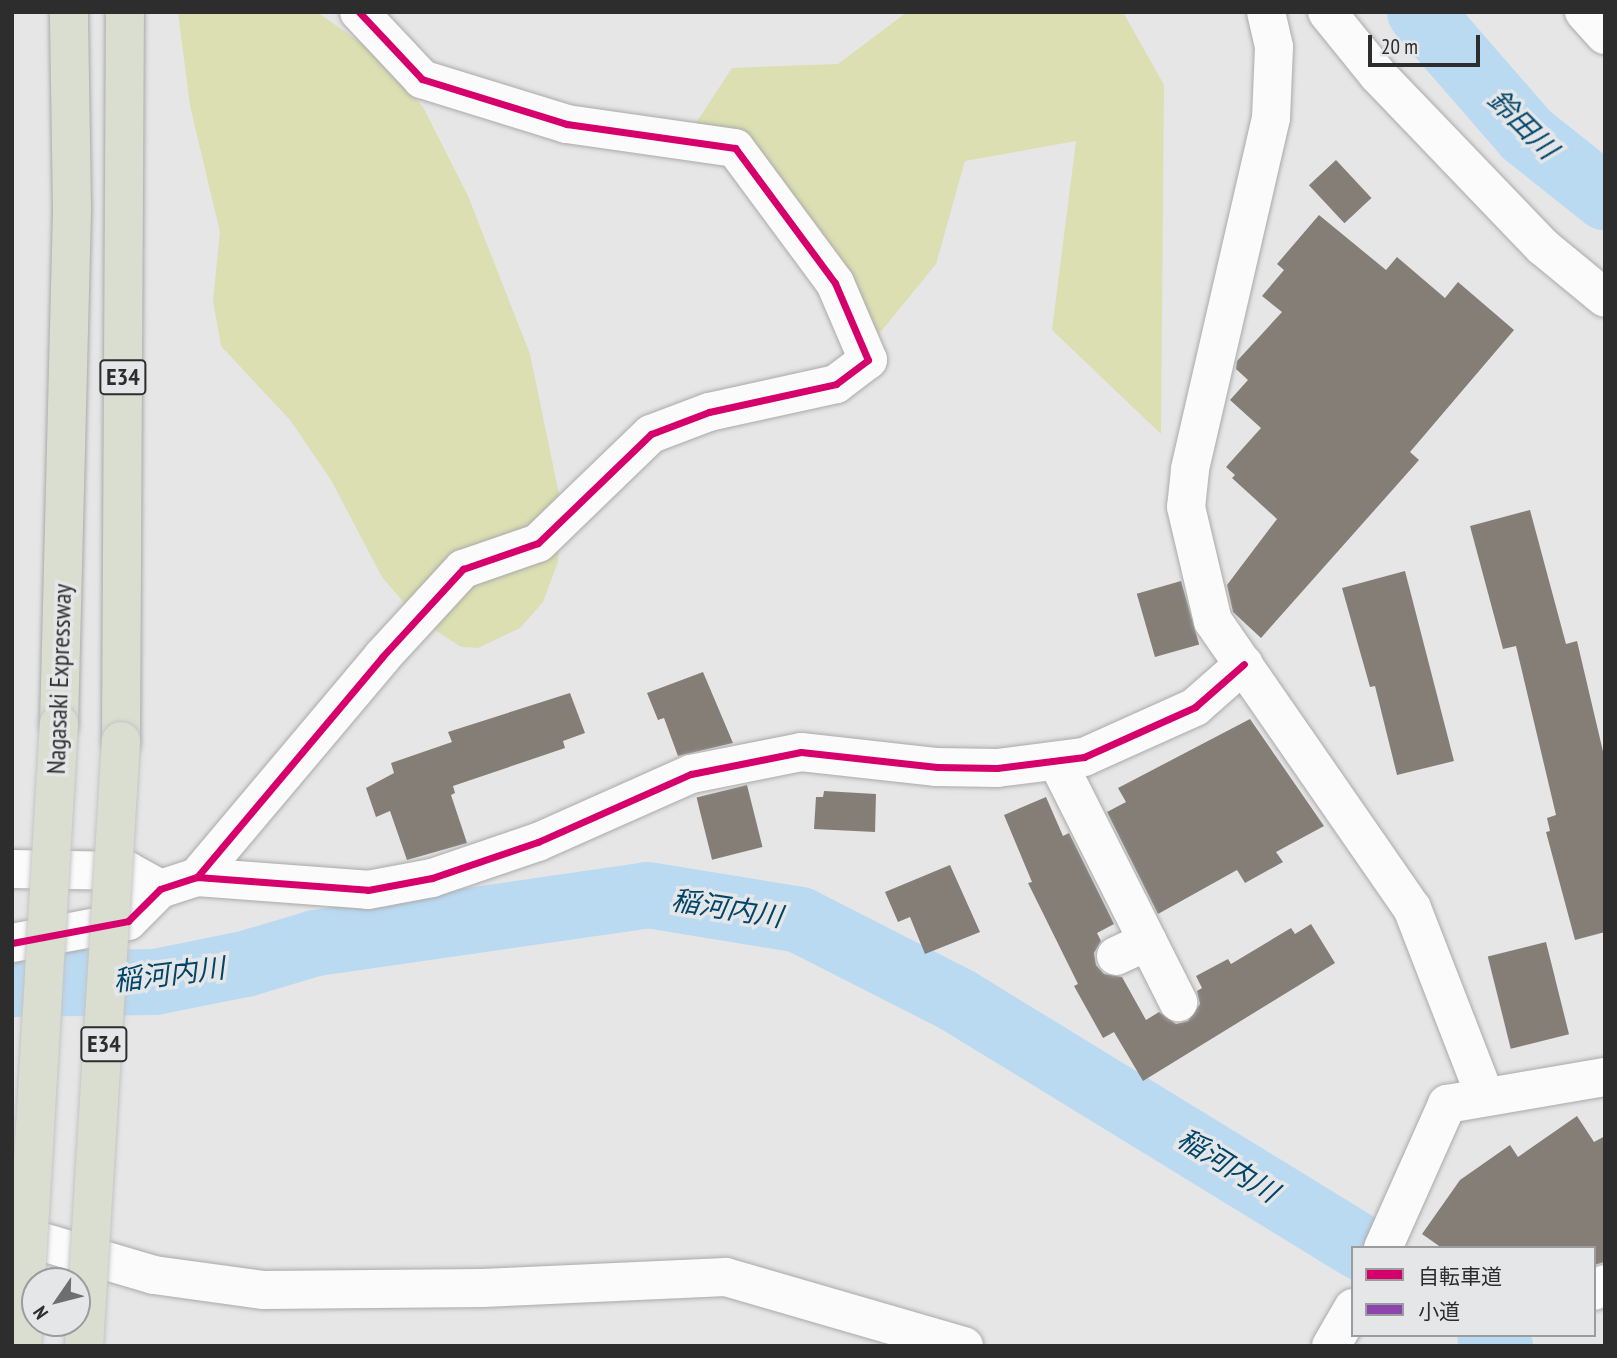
<!DOCTYPE html>
<html>
<head>
<meta charset="utf-8">
<style>
  body { margin:0 }
  #map { position:relative; width:1617px; height:1358px; overflow:hidden; background:#e6e6e7; font-family:"PT Sans Narrow","Noto Sans JP",sans-serif }
  div>[style] { position:absolute }
  .green>* { inset:0; background:#dbdfb2 }
  .river>* { height:66px; margin:-33px; padding:0 33px; transform-origin:33px; border-radius:33px; background:#badaf2 }
  .building>* { inset:0; background:#847e77; transform-origin:0 0 }
  .roads { filter:drop-shadow(0 0 2px #aaa) drop-shadow(0 0 2px #aaa) }
  .minor>* { height:38px; margin:-19px; padding:0 19px; transform-origin:19px; border-radius:19px; background:#fbfbfb }
  .motorway>* { height:38px; margin:-19px; padding:0 19px; transform-origin:19px; border-radius:19px; background:#daded0 }
  .bridges { filter:drop-shadow(0 0 2px #c4c4c4) drop-shadow(0 0 2px #c4c4c4) }
  .motorway-bridge>* { height:38px; margin:-19px; padding:0 19px; transform-origin:19px; border-radius:19px; background:#daded0 }
  .quiet>* { height:5px; margin-top:-2.5px; transform-origin:0; background:repeating-linear-gradient(90deg,#8e44ad 0 10px,transparent 0 15px) }
  .cycleway>* { height:7px; margin:-3.5px; padding:0 3.5px; transform-origin:3.5px; border-radius:3.5px; background:#d6006c }
  span { translate:-50% -50%; white-space:nowrap; text-align:center; line-height:1.15; -webkit-text-stroke:7px #e5e6e8; paint-order:stroke }
  .shield-label span { padding:2px 5px; background:#e5e6e8; border:2px solid; border-radius:5px; -webkit-text-stroke-width:0 }
  .shield-label { font-size:24px; color:#2d2d2e; font-weight:700 }
  .street-label { font-size:26px; color:#2d2d2e }
  .water-label { font-size:28px; color:#014669; font-style:italic }
  .frame { position:absolute; inset:0; border:14px solid #2d2d2e; pointer-events:none }
  .legend { position:absolute; left:1351px; top:1246px; width:245px; height:91px; box-sizing:border-box; background:#e5e6e8; border:2px solid #9b9c9e; margin:0; padding:9px 12px; list-style:none; font-size:21px; color:#2d2d2e }
  .legend li { display:flex; align-items:center; gap:14px; height:35px }
  .legend b { width:35px; border:2px solid #9b9c9e }
  .north { position:absolute; left:21px; top:1267px; width:70px; height:70px; box-sizing:border-box; background:#e5e6e8; border:2px solid #9b9c9e; border-radius:50%; rotate:235deg; font-size:19px; font-weight:700; line-height:28px; text-align:center; color:#2d2d2e }
  .north::after { content:''; display:block; margin:auto; width:24px; height:32px; background:#6e6e6f; clip-path:polygon(50% 0,100% 100%,50% 72%,0 100%) }
  .scale { position:absolute; left:1368px; top:35px; width:112px; height:32px; box-sizing:border-box; border:4px solid #2d2d2e; border-top:0; padding-left:9px; font-size:21px; line-height:24px; white-space:nowrap; color:#2d2d2e; -webkit-text-stroke:5px #e5e6e8; paint-order:stroke }
</style>
</head>
<body>
<div id="map">
  <div class="green">
    <div style="clip-path:polygon(178px 12px,317px 12px,374px 52px,423px 107px,468px 196px,530px 354px,561px 504px,558px 562px,543px 602px,520px 628px,478px 648px,461px 647px,417px 618px,382px 577px,331px 480px,290px 420px,221px 346px,213px 301px,220px 232px,190px 106px)"></div>
    <div style="clip-path:polygon(907px 12px,1123px 12px,1164px 85px,1161px 434px,1052px 330px,1076px 141px,965px 161px,936px 264px,879px 334px,845px 275px,696px 123px,732px 68px,838px 64px)"></div>
  </div>
  <div class="river">
    <div style="left:1420px;top:12px;width:163px;rotate:49deg"></div>
    <div style="left:1527px;top:135px;width:100px;rotate:38.5deg"></div>
    <div style="left:12px;top:984px;width:143px;rotate:-0.8deg"></div>
    <div style="left:155px;top:982px;width:92px;rotate:-11.3deg"></div>
    <div style="left:245px;top:964px;width:74px;rotate:-16.5deg"></div>
    <div style="left:316px;top:943px;width:335px;rotate:-8.2deg"></div>
    <div style="left:648px;top:895px;width:154px;rotate:9.3deg"></div>
    <div style="left:800px;top:920px;width:176px;rotate:27deg"></div>
    <div style="left:957px;top:1000px;width:475px;rotate:31.5deg"></div>
    <div style="left:1490px;top:1335px;width:15px;rotate:48deg"></div>
  </div>
  <div class="building">
    <div style="left:1336px;top:160px;width:52px;height:37px;rotate:47deg"></div>
    <div style="clip-path:polygon(1319px 215px,1386px 270px,1397px 257px,1445px 298px,1458px 282px,1514px 330px,1410px 452px,1419px 460px,1261px 638px,1233px 612px,1227px 585px,1277px 519px,1232px 478px,1235px 475px,1226px 467px,1261px 428px,1230px 400px,1248px 380px,1236px 369px,1237px 361px,1282px 312px,1262px 296px,1284px 270px,1277px 264px)"></div>
    <div style="clip-path:polygon(1530px 510px,1566px 644px,1577px 641px,1605px 760px,1605px 932px,1575px 940px,1546px 832px,1550px 831px,1547px 818px,1556px 815px,1516px 646px,1503px 649px,1470px 526px)"></div>
    <div style="clip-path:polygon(1405px 571px,1454px 761px,1397px 775px,1375px 686px,1370px 687px,1342px 588px)"></div>
    <div style="left:1181px;top:581px;width:66px;height:46px;rotate:74deg"></div>
    <div style="clip-path:polygon(703px 672px,733px 743px,678px 756px,664px 718px,658px 720px,647px 693px)"></div>
    <div style="clip-path:polygon(570px 693px,585px 733px,563px 741px,565px 748px,453px 786px,455px 793px,451px 795px,467px 843px,407px 860px,390px 811px,376px 817px,366px 788px,394px 773px,391px 763px,452px 742px,448px 732px)"></div>
    <div style="clip-path:polygon(1250px 719px,1324px 826px,1276px 852px,1283px 862px,1245px 883px,1237px 870px,1158px 914px,1107px 812px,1126px 802px,1118px 788px)"></div>
    <div style="left:747px;top:785px;width:64px;height:52px;rotate:76deg"></div>
    <div style="clip-path:polygon(824px 791px,876px 794px,875px 832px,814px 829px,816px 797px,823px 797px)"></div>
    <div style="clip-path:polygon(1046px 797px,1063px 836px,1069px 833px,1114px 924px,1097px 933px,1101px 941px,1094px 953px,1096px 965px,1104px 974px,1122px 977px,1146px 1020px,1159px 1012px,1176px 1024px,1188px 1021px,1200px 1004px,1197px 991px,1202px 988px,1196px 976px,1228px 959px,1231px 964px,1291px 928px,1295px 934px,1311px 924px,1335px 963px,1143px 1081px,1114px 1032px,1103px 1038px,1074px 986px,1078px 984px,1028px 883px,1032px 882px,1004px 815px)"></div>
    <div style="clip-path:polygon(950px 865px,980px 932px,925px 954px,910px 917px,898px 922px,885px 892px)"></div>
    <div style="left:1546px;top:942px;width:95px;height:60px;rotate:76deg"></div>
    <div style="clip-path:polygon(1577px 1116px,1594px 1142px,1605px 1136px,1605px 1262px,1594px 1265px,1594px 1248px,1442px 1248px,1422px 1234px,1460px 1180px,1510px 1145px,1518px 1157px)"></div>
  </div>
  <div class="roads">
    <div class="minor">
      <div style="left:1266px;top:12px;width:36px;rotate:77deg"></div>
      <div style="left:1274px;top:47px;width:71px;rotate:92.4deg"></div>
      <div style="left:1271px;top:118px;width:361px;rotate:103deg"></div>
      <div style="left:1190px;top:470px;width:37px;rotate:96deg"></div>
      <div style="left:1186px;top:507px;width:117px;rotate:76.7deg"></div>
      <div style="left:1213px;top:621px;width:349px;rotate:55.3deg"></div>
      <div style="left:1412px;top:908px;width:202px;rotate:68.8deg"></div>
      <div style="left:1327px;top:12px;width:81px;rotate:51deg"></div>
      <div style="left:1378px;top:75px;width:238px;rotate:46.2deg"></div>
      <div style="left:1543px;top:247px;width:80px;rotate:39.4deg"></div>
      <div style="left:1584px;top:12px;width:31px;rotate:48deg"></div>
      <div style="left:1057px;top:761px;width:270px;rotate:63.3deg"></div>
      <div style="left:12px;top:869px;width:116px;rotate:1deg"></div>
      <div style="left:128px;top:871px;width:37px;rotate:29deg"></div>
      <div style="left:197px;top:877px;width:287px;rotate:-49.9deg"></div>
      <div style="left:382px;top:657px;width:120px;rotate:-47.4deg"></div>
      <div style="left:463px;top:569px;width:79px;rotate:-19.1deg"></div>
      <div style="left:538px;top:543px;width:157px;rotate:-44deg"></div>
      <div style="left:651px;top:434px;width:62px;rotate:-20.8deg"></div>
      <div style="left:709px;top:412px;width:130px;rotate:-12.4deg"></div>
      <div style="left:836px;top:384px;width:40px;rotate:-37deg"></div>
      <div style="left:868px;top:360px;width:84px;rotate:-113.2deg"></div>
      <div style="left:835px;top:283px;width:168px;rotate:-126.5deg"></div>
      <div style="left:735px;top:148px;width:170px;rotate:-171.9deg"></div>
      <div style="left:567px;top:124px;width:152px;rotate:-162.8deg"></div>
      <div style="left:422px;top:79px;width:92px;rotate:-133.2deg"></div>
      <div style="left:12px;top:943px;width:118px;rotate:-10.7deg"></div>
      <div style="left:128px;top:921px;width:45px;rotate:-45deg"></div>
      <div style="left:160px;top:889px;width:39px;rotate:-18deg"></div>
      <div style="left:197px;top:877px;width:171px;rotate:4.3deg"></div>
      <div style="left:368px;top:890px;width:65px;rotate:-10.6deg"></div>
      <div style="left:432px;top:878px;width:112px;rotate:-18.8deg"></div>
      <div style="left:538px;top:842px;width:167px;rotate:-24deg"></div>
      <div style="left:691px;top:774px;width:112px;rotate:-11.3deg"></div>
      <div style="left:801px;top:752px;width:137px;rotate:6.3deg"></div>
      <div style="left:937px;top:767px;width:60px;rotate:1deg"></div>
      <div style="left:997px;top:768px;width:88px;rotate:-7.2deg"></div>
      <div style="left:1084px;top:757px;width:122px;rotate:-24.2deg"></div>
      <div style="left:1195px;top:707px;width:65px;rotate:-41.3deg"></div>
      <div style="left:1116px;top:956px;width:35px;rotate:-25deg"></div>
      <div style="left:12px;top:1233px;width:148px;rotate:16.5deg"></div>
      <div style="left:154px;top:1275px;width:111px;rotate:7.8deg"></div>
      <div style="left:264px;top:1290px;width:219px;rotate:-0.5deg"></div>
      <div style="left:483px;top:1288px;width:243px;rotate:-2.6deg"></div>
      <div style="left:726px;top:1277px;width:248px;rotate:16.2deg"></div>
      <div style="left:1383px;top:1248px;width:158px;rotate:-66deg"></div>
      <div style="left:1447px;top:1104px;width:160px;rotate:-9.7deg"></div>
      <div style="left:1594px;top:1291px;width:13px;rotate:-32deg"></div>
      <div style="left:1331px;top:1346px;width:44px;rotate:-59.9deg"></div>
    </div>
    <div class="motorway">
      <div style="left:59px;top:724px;width:515px;rotate:-88.55deg"></div>
      <div style="left:72px;top:209px;width:197px;rotate:-90.9deg"></div>
      <div style="left:121px;top:741px;width:729px;rotate:-89.69deg"></div>
    </div>
  </div>
  <div class="bridges">
    <div class="motorway-bridge">
      <div style="left:22px;top:1346px;width:623px;rotate:-86.6deg"></div>
      <div style="left:84px;top:1346px;width:606px;rotate:-86.5deg"></div>
    </div>
  </div>
  <div class="quiet">
    <div style="left:670px;top:1346px;width:178px"></div>
  </div>
  <div class="cycleway">
    <div style="left:197px;top:877px;width:287px;rotate:-49.9deg"></div>
    <div style="left:382px;top:657px;width:120px;rotate:-47.4deg"></div>
    <div style="left:463px;top:569px;width:79px;rotate:-19.1deg"></div>
    <div style="left:538px;top:543px;width:157px;rotate:-44deg"></div>
    <div style="left:651px;top:434px;width:62px;rotate:-20.8deg"></div>
    <div style="left:709px;top:412px;width:130px;rotate:-12.4deg"></div>
    <div style="left:836px;top:384px;width:40px;rotate:-37deg"></div>
    <div style="left:868px;top:360px;width:84px;rotate:-113.2deg"></div>
    <div style="left:835px;top:283px;width:168px;rotate:-126.5deg"></div>
    <div style="left:735px;top:148px;width:170px;rotate:-171.9deg"></div>
    <div style="left:567px;top:124px;width:152px;rotate:-162.8deg"></div>
    <div style="left:422px;top:79px;width:92px;rotate:-133.2deg"></div>
    <div style="left:12px;top:943px;width:118px;rotate:-10.7deg"></div>
    <div style="left:128px;top:921px;width:45px;rotate:-45deg"></div>
    <div style="left:160px;top:889px;width:39px;rotate:-18deg"></div>
    <div style="left:197px;top:877px;width:171px;rotate:4.3deg"></div>
    <div style="left:368px;top:890px;width:65px;rotate:-10.6deg"></div>
    <div style="left:432px;top:878px;width:112px;rotate:-18.8deg"></div>
    <div style="left:538px;top:842px;width:167px;rotate:-24deg"></div>
    <div style="left:691px;top:774px;width:112px;rotate:-11.3deg"></div>
    <div style="left:801px;top:752px;width:137px;rotate:6.3deg"></div>
    <div style="left:937px;top:767px;width:60px;rotate:1deg"></div>
    <div style="left:997px;top:768px;width:88px;rotate:-7.2deg"></div>
    <div style="left:1084px;top:757px;width:122px;rotate:-24.2deg"></div>
    <div style="left:1195px;top:707px;width:65px;rotate:-41.3deg"></div>
  </div>
  <div class="shield-label">
    <span style="left:123px;top:377px">E34</span>
    <span style="left:104px;top:1044px">E34</span>
  </div>
  <div class="street-label">
    <span style="left:59px;top:679px;rotate:-88deg">Nagasaki Expressway</span>
  </div>
  <div class="water-label">
    <span style="left:1523px;top:124px;rotate:45deg">鈴田川</span>
    <span style="left:727px;top:908px;rotate:9deg">稲河内川</span>
    <span style="left:169px;top:974px;rotate:-7deg">稲河内川</span>
    <span style="left:1228px;top:1165px;rotate:32deg">稲河内川</span>
  </div>
  <div class="frame"></div>
  <ul class="legend">
  <li><b style="height:9px;background:#d6006c"></b>自転車道</li>
  <li><b style="height:9px;background:#8e44ad"></b>小道</li>
  </ul>
  <div class="north">N</div>
  <div class="scale">20 m</div>
</div>
</body>
</html>
